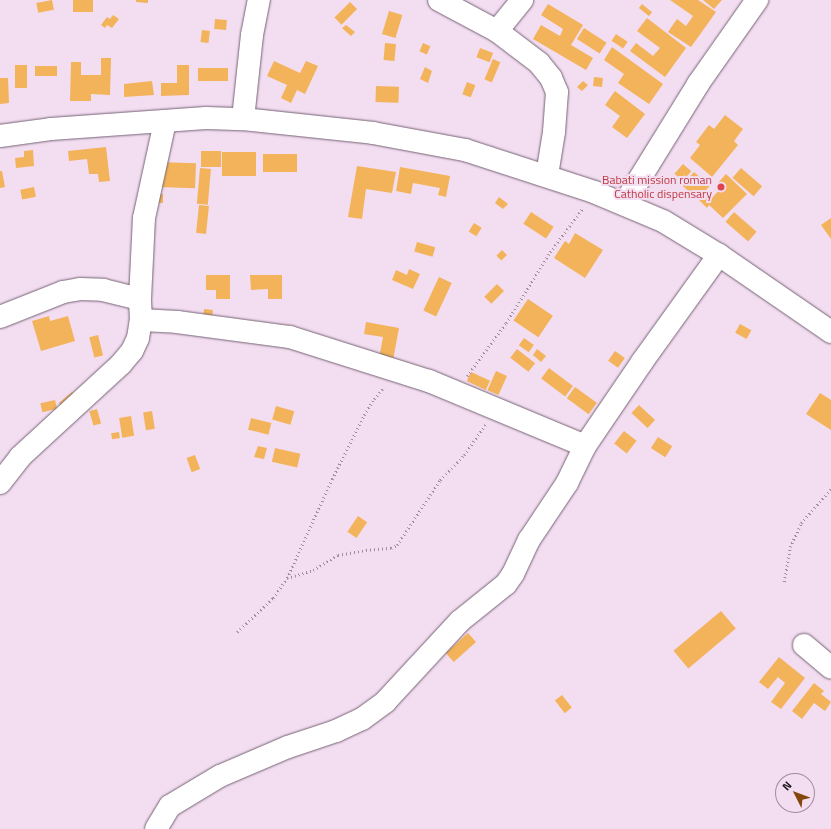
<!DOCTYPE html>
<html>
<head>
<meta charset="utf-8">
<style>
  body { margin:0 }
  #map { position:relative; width:831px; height:829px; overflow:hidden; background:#f3ddf1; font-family:"Titillium Web",sans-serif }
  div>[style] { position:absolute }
  .building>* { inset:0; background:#f3b35a; transform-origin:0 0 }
  .path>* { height:2.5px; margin-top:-1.25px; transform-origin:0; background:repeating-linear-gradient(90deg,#9e8e9c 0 1px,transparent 0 4px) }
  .roads { filter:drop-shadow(0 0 1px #756374) drop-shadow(0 0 1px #756374) }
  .street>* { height:22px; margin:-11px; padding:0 11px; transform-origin:11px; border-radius:11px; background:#fff }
  .secondary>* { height:22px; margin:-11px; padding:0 11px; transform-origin:11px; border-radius:11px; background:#fff }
  .dots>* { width:11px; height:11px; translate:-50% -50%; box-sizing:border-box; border:2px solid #f3ddf1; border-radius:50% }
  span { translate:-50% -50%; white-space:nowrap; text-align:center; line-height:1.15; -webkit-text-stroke:4px #f3ddf1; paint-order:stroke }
  .health-label { font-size:12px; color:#be3a42 }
  .right { translate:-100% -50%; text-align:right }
  .north { position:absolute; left:775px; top:773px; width:40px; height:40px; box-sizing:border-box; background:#f3ddf1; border:1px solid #9e8d9c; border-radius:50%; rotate:312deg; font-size:11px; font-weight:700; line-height:16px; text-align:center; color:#1e161d }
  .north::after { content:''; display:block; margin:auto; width:14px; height:18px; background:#86470d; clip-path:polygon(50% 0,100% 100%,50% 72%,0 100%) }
</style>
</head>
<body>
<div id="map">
  <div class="building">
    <div style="left:52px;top:0;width:10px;height:16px;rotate:79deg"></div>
    <div style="left:73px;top:0;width:20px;height:12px"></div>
    <div style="clip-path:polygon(136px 0,148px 0,148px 3px,136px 2px)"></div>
    <div style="clip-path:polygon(670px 0,698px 0,716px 12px,691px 47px,668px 32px,677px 19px,686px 26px,693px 16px)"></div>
    <div style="clip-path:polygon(703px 0,722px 0,714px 9px)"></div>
    <div style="left:350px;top:2px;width:10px;height:22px;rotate:45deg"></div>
    <div style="clip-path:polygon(548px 4px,583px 25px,571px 45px,593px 58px,586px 70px,533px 39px,541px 25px,560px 36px,563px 29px,541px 15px)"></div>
    <div style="left:642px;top:4px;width:13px;height:5px;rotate:39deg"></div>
    <div style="left:389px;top:11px;width:14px;height:24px;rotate:17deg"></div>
    <div style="clip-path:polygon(113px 15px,119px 19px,112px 28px,107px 25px,105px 28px,101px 25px,107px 17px,110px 19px)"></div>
    <div style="clip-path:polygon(647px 18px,686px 48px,665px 77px,630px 51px,636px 43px,653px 56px,660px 48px,637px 31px)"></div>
    <div style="left:215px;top:19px;width:12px;height:10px;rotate:5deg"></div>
    <div style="clip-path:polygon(346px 25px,355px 32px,351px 36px,342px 28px)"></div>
    <div style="left:584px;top:28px;width:27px;height:13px;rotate:33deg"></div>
    <div style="left:202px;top:30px;width:8px;height:12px;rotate:7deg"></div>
    <div style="left:616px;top:34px;width:14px;height:8px;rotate:34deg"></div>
    <div style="left:385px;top:43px;width:11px;height:17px;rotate:5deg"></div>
    <div style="left:423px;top:43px;width:8px;height:9px;rotate:23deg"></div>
    <div style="clip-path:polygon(612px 47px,663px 84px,649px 104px,618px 83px,624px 74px,604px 60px)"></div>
    <div style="left:480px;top:48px;width:14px;height:10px;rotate:21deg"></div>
    <div style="clip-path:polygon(101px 58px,111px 58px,110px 95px,91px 94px,91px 101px,70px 101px,71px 62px,81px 62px,81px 75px,101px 75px)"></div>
    <div style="left:493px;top:59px;width:8px;height:22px;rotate:23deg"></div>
    <div style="clip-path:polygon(274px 61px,300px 73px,306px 61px,318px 66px,305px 94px,297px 90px,291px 103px,281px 98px,287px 85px,267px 76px)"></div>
    <div style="left:27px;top:65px;width:23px;height:12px;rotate:90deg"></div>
    <div style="clip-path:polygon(177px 65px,189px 65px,189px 95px,161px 96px,161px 83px,177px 83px)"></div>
    <div style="left:35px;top:66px;width:22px;height:10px"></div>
    <div style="clip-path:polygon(425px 67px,432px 71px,428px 83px,420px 79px)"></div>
    <div style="left:198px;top:68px;width:30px;height:13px"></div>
    <div style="left:594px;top:77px;width:9px;height:9px;rotate:6deg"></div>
    <div style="clip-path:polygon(0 78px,8px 78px,9px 103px,0 104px)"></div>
    <div style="clip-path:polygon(152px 81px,154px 95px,124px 97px,124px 84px)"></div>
    <div style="clip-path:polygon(583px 81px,588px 85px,582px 91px,577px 87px)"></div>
    <div style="left:467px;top:82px;width:9px;height:13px;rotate:21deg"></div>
    <div style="left:376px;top:86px;width:23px;height:16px;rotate:2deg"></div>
    <div style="clip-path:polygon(615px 91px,645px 114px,627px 138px,612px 127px,620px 116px,605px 105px)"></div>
    <div style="clip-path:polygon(725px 115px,743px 129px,734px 141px,738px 145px,712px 177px,690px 158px,700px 145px,696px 142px,709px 125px,714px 129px)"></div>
    <div style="clip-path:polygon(106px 147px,110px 181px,99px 182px,98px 174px,89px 174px,87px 159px,69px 161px,68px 151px)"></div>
    <div style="clip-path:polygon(33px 150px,34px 166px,16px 168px,15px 158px,24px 157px,24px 151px)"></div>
    <div style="left:201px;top:151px;width:20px;height:16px"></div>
    <div style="left:256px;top:152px;width:24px;height:34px;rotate:90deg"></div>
    <div style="left:263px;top:154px;width:34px;height:18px"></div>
    <div style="left:158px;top:162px;width:38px;height:25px;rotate:2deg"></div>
    <div style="left:683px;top:164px;width:11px;height:13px;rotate:41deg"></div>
    <div style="clip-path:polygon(357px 166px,396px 172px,392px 193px,366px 189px,362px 219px,348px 217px)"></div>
    <div style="clip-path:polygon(400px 167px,450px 176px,446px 197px,438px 195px,440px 188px,413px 183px,411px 194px,396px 191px)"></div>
    <div style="left:200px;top:168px;width:11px;height:36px;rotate:5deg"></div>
    <div style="left:741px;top:168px;width:28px;height:13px;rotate:41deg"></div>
    <div style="clip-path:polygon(0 171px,2px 171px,5px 187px,0 188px)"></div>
    <div style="left:694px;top:172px;width:21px;height:18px;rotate:41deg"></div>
    <div style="clip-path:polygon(726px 174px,747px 194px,723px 218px,709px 205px,707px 208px,699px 200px,706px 193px,712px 198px,720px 189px,716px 185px)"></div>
    <div style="left:34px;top:187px;width:10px;height:14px;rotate:79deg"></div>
    <div style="left:155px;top:194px;width:8px;height:9px"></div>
    <div style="clip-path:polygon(499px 197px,508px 204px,503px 209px,495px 203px)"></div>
    <div style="left:199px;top:205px;width:10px;height:28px;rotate:6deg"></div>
    <div style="left:531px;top:212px;width:27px;height:14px;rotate:33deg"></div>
    <div style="left:734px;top:212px;width:30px;height:13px;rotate:41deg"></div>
    <div style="clip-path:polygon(831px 218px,831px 239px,821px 225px)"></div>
    <div style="left:474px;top:223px;width:9px;height:10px;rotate:32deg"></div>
    <div style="clip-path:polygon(575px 233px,603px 250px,585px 278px,554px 258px,565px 241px,569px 244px)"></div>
    <div style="left:417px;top:242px;width:19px;height:10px;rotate:16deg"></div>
    <div style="left:502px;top:250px;width:7px;height:8px;rotate:45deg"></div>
    <div style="clip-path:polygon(409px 269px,420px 274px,413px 289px,392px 280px,396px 270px,407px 275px)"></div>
    <div style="clip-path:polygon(206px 275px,230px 275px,230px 299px,216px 299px,216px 290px,206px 290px)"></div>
    <div style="clip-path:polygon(250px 275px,282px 275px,282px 299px,268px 299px,268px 289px,251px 290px)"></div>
    <div style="left:439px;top:277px;width:14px;height:37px;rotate:25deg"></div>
    <div style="left:497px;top:284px;width:10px;height:18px;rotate:45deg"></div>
    <div style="left:528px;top:299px;width:30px;height:26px;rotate:34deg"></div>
    <div style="left:204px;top:309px;width:9px;height:8px;rotate:6deg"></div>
    <div style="clip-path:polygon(49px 316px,50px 321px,68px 316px,75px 341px,41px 351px,32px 321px)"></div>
    <div style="clip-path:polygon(366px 322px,399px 328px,393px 360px,379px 358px,383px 337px,364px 334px)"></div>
    <div style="left:740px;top:324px;width:13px;height:10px;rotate:29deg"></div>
    <div style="left:98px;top:335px;width:21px;height:9px;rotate:76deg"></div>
    <div style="left:524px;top:338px;width:12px;height:9px;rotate:35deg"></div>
    <div style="left:517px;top:349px;width:23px;height:11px;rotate:38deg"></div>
    <div style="clip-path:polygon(537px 349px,546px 356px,541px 362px,533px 355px)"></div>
    <div style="left:615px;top:351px;width:12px;height:12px;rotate:35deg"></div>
    <div style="left:549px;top:368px;width:30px;height:13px;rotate:37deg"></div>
    <div style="left:496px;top:371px;width:12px;height:21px;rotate:24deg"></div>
    <div style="left:471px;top:372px;width:21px;height:10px;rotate:25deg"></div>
    <div style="left:575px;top:387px;width:27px;height:14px;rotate:36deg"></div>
    <div style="left:72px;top:392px;width:8px;height:17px;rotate:50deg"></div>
    <div style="clip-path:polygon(820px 393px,831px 400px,831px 430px,806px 414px)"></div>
    <div style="left:55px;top:400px;width:9px;height:15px;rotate:77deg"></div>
    <div style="left:639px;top:405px;width:22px;height:11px;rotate:43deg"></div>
    <div style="left:276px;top:406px;width:19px;height:14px;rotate:16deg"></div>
    <div style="left:97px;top:409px;width:15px;height:8px;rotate:74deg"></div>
    <div style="left:152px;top:411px;width:18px;height:9px;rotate:81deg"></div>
    <div style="left:131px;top:416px;width:20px;height:12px;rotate:81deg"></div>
    <div style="left:251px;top:418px;width:21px;height:12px;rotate:14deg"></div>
    <div style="left:624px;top:431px;width:16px;height:16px;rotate:38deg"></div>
    <div style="left:119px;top:432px;width:6px;height:8px;rotate:81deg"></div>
    <div style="left:658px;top:437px;width:17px;height:13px;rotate:33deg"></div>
    <div style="clip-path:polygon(258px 446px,267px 448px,264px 459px,254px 457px)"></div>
    <div style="left:275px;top:448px;width:26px;height:14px;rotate:13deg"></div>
    <div style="left:195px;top:455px;width:15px;height:9px;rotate:70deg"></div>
    <div style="left:358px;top:516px;width:11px;height:19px;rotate:34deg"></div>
    <div style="left:721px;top:611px;width:23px;height:62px;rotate:50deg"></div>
    <div style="left:468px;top:633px;width:12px;height:30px;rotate:48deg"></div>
    <div style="clip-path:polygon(779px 657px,805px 678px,781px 709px,771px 702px,785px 683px,778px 677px,768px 689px,759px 682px)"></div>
    <div style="clip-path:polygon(814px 683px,824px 691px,821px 694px,831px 702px,825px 711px,814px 703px,802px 719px,792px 711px)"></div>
    <div style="left:562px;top:695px;width:16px;height:9px;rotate:52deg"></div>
  </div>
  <div class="path">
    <div style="left:467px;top:376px;width:66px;rotate:-53.7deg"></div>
    <div style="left:506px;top:323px;width:84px;rotate:-58.2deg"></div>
    <div style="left:550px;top:252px;width:54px;rotate:-53.3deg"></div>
    <div style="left:287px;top:578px;width:27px;rotate:-17deg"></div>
    <div style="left:313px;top:570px;width:29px;rotate:-31deg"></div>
    <div style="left:338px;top:555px;width:28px;rotate:-10deg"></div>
    <div style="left:366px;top:550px;width:25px;rotate:-5deg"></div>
    <div style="left:391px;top:548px;width:7px;rotate:-27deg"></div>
    <div style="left:397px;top:545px;width:78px;rotate:-56.5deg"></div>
    <div style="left:440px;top:480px;width:35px;rotate:-46deg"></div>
    <div style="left:464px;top:455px;width:37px;rotate:-55deg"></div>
    <div style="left:784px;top:582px;width:36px;rotate:-80deg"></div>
    <div style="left:790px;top:547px;width:26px;rotate:-65deg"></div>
    <div style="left:801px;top:523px;width:45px;rotate:-48.6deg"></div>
    <div style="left:237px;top:632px;width:50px;rotate:-43.4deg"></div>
    <div style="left:273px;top:598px;width:24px;rotate:-55deg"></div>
    <div style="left:287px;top:578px;width:109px;rotate:-65.6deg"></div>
    <div style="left:332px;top:479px;width:72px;rotate:-63.4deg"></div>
    <div style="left:364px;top:415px;width:19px;rotate:-58deg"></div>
    <div style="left:374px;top:399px;width:16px;rotate:-50deg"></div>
  </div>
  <div class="roads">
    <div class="street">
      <div style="left:439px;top:0;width:66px;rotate:28.1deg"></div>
      <div style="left:497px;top:31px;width:53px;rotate:37.3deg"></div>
      <div style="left:539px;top:63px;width:19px;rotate:51deg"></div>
      <div style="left:551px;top:78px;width:15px;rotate:67deg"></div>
      <div style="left:557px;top:92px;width:40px;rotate:94.3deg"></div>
      <div style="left:554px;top:132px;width:44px;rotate:99.2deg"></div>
      <div style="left:497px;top:31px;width:40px;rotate:-51deg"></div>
      <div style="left:243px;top:119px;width:84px;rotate:-83.9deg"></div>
      <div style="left:252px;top:35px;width:36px;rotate:-79deg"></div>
      <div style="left:624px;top:204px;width:141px;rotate:-58.3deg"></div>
      <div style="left:698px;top:84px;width:103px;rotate:-54.9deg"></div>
      <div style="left:0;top:317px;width:68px;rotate:-21.6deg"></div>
      <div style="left:63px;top:292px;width:17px;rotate:-10deg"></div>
      <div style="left:80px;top:289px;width:23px;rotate:2deg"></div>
      <div style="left:103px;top:290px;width:38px;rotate:14deg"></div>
      <div style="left:141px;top:320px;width:36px;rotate:3deg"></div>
      <div style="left:177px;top:322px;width:114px;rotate:7.6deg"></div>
      <div style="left:290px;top:337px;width:146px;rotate:17.6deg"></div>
      <div style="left:429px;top:381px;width:169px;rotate:22.6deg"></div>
      <div style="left:0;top:483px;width:33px;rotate:-52deg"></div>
      <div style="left:20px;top:457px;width:137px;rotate:-42.6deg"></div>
      <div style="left:121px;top:364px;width:17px;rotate:-50deg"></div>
      <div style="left:132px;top:351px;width:14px;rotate:-65deg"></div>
      <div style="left:138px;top:338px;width:18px;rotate:-81deg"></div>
      <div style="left:141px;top:320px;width:21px;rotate:-93deg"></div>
      <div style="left:140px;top:299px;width:81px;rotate:-87.2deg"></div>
      <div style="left:144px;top:218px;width:98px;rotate:-77.7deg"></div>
      <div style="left:804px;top:645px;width:35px;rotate:40deg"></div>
      <div style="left:156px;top:829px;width:27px;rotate:-59deg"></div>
      <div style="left:170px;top:806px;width:58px;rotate:-31deg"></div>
      <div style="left:220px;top:776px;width:74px;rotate:-23.1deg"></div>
      <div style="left:288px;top:747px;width:51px;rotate:-18.4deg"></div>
      <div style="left:336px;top:731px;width:29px;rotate:-25deg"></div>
      <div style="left:362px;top:719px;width:29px;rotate:-36deg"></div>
      <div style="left:385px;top:702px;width:110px;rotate:-47.2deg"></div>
      <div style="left:460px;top:621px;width:59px;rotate:-38.8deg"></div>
      <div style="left:506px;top:584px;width:12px;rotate:-55deg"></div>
      <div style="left:513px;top:574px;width:38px;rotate:-65deg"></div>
      <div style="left:529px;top:540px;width:69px;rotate:-56.3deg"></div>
      <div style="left:567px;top:483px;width:41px;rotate:-64.1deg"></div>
      <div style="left:585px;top:446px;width:102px;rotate:-55.8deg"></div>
      <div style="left:642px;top:362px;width:132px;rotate:-54.3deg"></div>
    </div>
    <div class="secondary">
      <div style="left:0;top:136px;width:51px;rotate:-7.8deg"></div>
      <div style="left:51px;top:129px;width:155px;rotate:-4.1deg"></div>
      <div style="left:206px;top:118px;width:37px;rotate:2deg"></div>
      <div style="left:243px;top:119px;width:131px;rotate:6.1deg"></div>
      <div style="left:373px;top:133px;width:94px;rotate:10.5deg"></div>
      <div style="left:465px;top:150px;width:136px;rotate:18deg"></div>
      <div style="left:594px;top:192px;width:75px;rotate:22.8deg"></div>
      <div style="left:663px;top:221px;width:66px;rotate:31.3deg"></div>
      <div style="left:719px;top:255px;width:136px;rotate:34.5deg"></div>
    </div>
  </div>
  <div class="dots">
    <div style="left:721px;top:187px;background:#e0444e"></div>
  </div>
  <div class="health-label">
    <span class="right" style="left:712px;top:187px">Babati mission roman<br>Catholic dispensary</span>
  </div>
  <div class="north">N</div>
</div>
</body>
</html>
